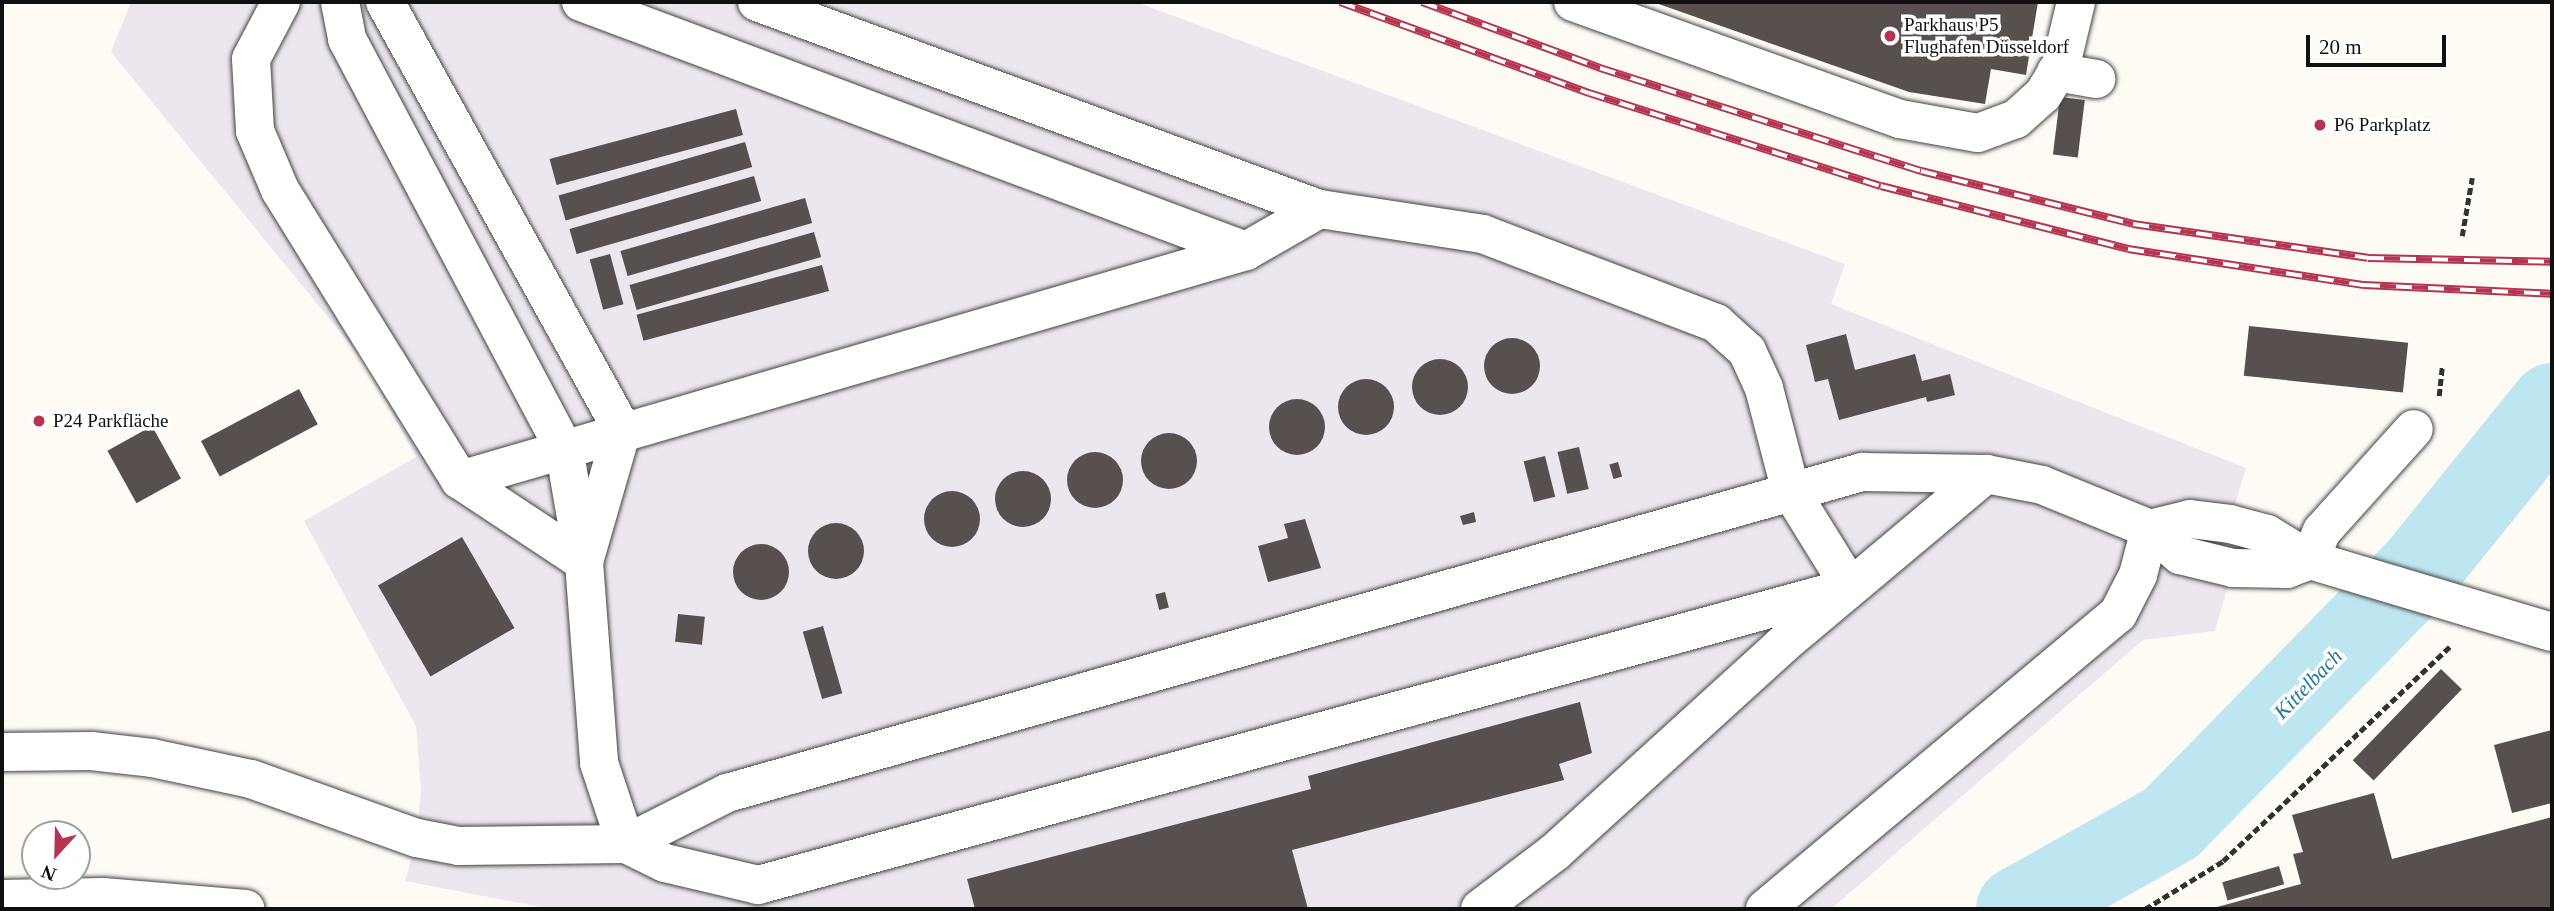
<!DOCTYPE html>
<html>
<head>
<meta charset="utf-8">
<style>
  body { margin:0 }
  #map { position:relative; width:2554px; height:911px; overflow:hidden; background:#fefbf5; font-family:Georgia,serif }
  div>[style] { position:absolute }
  .industrial>* { inset:0; background:#ece6ee }
  .river>* { height:84px; margin:-42px; padding:0 42px; transform-origin:42px; border-radius:42px; background:#bee6f1 }
  .building>* { inset:0; background:#58504e; transform-origin:0 0 }
  .round { border-radius:50% }
  .path>* { height:4.5px; margin-top:-2.25px; transform-origin:0; background:repeating-linear-gradient(90deg,#323232 0 7px,transparent 0 10.5px) }
  .roads { filter:drop-shadow(0 0 2px #434343) drop-shadow(0 0 2px #434343) }
  .minor>* { height:38px; margin:-19px; padding:0 19px; transform-origin:19px; border-radius:19px; background:#fff }
  .rail>* { height:8px; margin-top:-4px; transform-origin:0; background:repeating-linear-gradient(90deg,#fff 0 16px,#b5344f 0 32px); box-sizing:border-box; border-block:2px solid #b5344f }
  .dots>* { width:19px; height:19px; translate:-50% -50%; box-sizing:border-box; border:4px solid #fff; border-radius:50% }
  span { translate:-50% -50%; white-space:nowrap; text-align:center; line-height:1.15; -webkit-text-stroke:7px #fff; paint-order:stroke }
  .poi-label { font-size:19px; color:#101010 }
  .left { translate:0 -50%; text-align:left }
  .water-label { font-size:21px; color:#247898; font-style:italic }
  .frame { position:absolute; inset:0; border:4px solid #101010; pointer-events:none }
  .north { position:absolute; left:21px; top:820px; width:70px; height:70px; box-sizing:border-box; background:#fff; border:2px solid #9f9f9f; border-radius:50%; rotate:202deg; font-size:19px; font-weight:700; line-height:28px; text-align:center; color:#101010 }
  .north::after { content:''; display:block; margin:auto; width:24px; height:32px; background:#b5344f; clip-path:polygon(50% 0,100% 100%,50% 72%,0 100%) }
  .scale { position:absolute; left:2306px; top:35px; width:140px; height:32px; box-sizing:border-box; border:4px solid #101010; border-top:0; padding-left:9px; font-size:21px; line-height:24px; white-space:nowrap; color:#101010; -webkit-text-stroke:5px #fff; paint-order:stroke }
</style>
</head>
<body>
<div id="map">
  <div class="industrial">
    <div style="clip-path:polygon(131px 2px,1136px 2px,1845px 264px,1831px 304px,2246px 468px,2223px 545px,2239px 548px,2215px 631px,2143px 640px,1831px 909px,551px 909px,405px 881px,417px 838px,421px 789px,416px 726px,304px 521px,416px 457px,364px 361px,111px 52px)"></div>
  </div>
  <div class="river">
    <div style="left:2018px;top:909px;width:176px;rotate:-29.3deg"></div>
    <div style="left:2171px;top:823px;width:354px;rotate:-45.6deg"></div>
    <div style="left:2419px;top:570px;width:212px;rotate:-51.1deg"></div>
  </div>
  <div class="building">
    <div style="clip-path:polygon(1653px 2px,2038px 2px,2026px 75px,1991px 69px,1985px 104px,1909px 92px)"></div>
    <div style="left:2060px;top:97px;width:25px;height:58px;rotate:7deg"></div>
    <div style="left:736px;top:109px;width:27px;height:193px;rotate:75deg"></div>
    <div style="left:745px;top:142px;width:26px;height:194px;rotate:74deg"></div>
    <div style="left:754px;top:176px;width:26px;height:192px;rotate:74deg"></div>
    <div style="left:805px;top:198px;width:26px;height:192px;rotate:74deg"></div>
    <div style="left:814px;top:232px;width:26px;height:192px;rotate:74deg"></div>
    <div style="left:610px;top:254px;width:52px;height:21px;rotate:75deg"></div>
    <div style="left:822px;top:265px;width:27px;height:192px;rotate:75deg"></div>
    <div style="left:2249px;top:326px;width:160px;height:50px;rotate:6deg"></div>
    <div style="clip-path:polygon(1846px 334px,1855px 370px,1915px 354px,1922px 381px,1950px 374px,1955px 395px,1927px 402px,1926px 397px,1839px 420px,1828px 379px,1815px 382px,1806px 345px)"></div>
    <div class="round" style="left:1484px;top:338px;width:56px;height:56px"></div>
    <div class="round" style="left:1412px;top:359px;width:56px;height:56px"></div>
    <div class="round" style="left:1338px;top:379px;width:56px;height:56px"></div>
    <div style="left:299px;top:389px;width:40px;height:111px;rotate:62deg"></div>
    <div class="round" style="left:1269px;top:399px;width:56px;height:56px"></div>
    <div style="left:152px;top:426px;width:60px;height:51px;rotate:61deg"></div>
    <div class="round" style="left:1141px;top:433px;width:56px;height:56px"></div>
    <div style="left:1579px;top:447px;width:43px;height:22px;rotate:77deg"></div>
    <div class="round" style="left:1067px;top:452px;width:56px;height:56px"></div>
    <div style="left:1545px;top:456px;width:42px;height:22px;rotate:76deg"></div>
    <div style="left:1618px;top:462px;width:15px;height:9px;rotate:74deg"></div>
    <div class="round" style="left:995px;top:471px;width:56px;height:56px"></div>
    <div class="round" style="left:924px;top:491px;width:56px;height:56px"></div>
    <div style="clip-path:polygon(1474px 512px,1476px 522px,1463px 525px,1460px 516px)"></div>
    <div style="clip-path:polygon(1305px 519px,1321px 568px,1268px 582px,1258px 546px,1288px 538px,1284px 524px)"></div>
    <div class="round" style="left:808px;top:523px;width:56px;height:56px"></div>
    <div style="left:462px;top:537px;width:105px;height:97px;rotate:60deg"></div>
    <div class="round" style="left:733px;top:544px;width:56px;height:56px"></div>
    <div style="left:1165px;top:592px;width:16px;height:10px;rotate:76deg"></div>
    <div style="left:678px;top:614px;width:27px;height:28px;rotate:6deg"></div>
    <div style="left:823px;top:626px;width:70px;height:21px;rotate:74deg"></div>
    <div style="left:2441px;top:669px;width:29px;height:127px;rotate:44deg"></div>
    <div style="clip-path:polygon(1580px 702px,1592px 753px,1559px 764px,1564px 780px,1292px 850px,1308px 909px,975px 909px,967px 879px,1311px 789px,1308px 776px)"></div>
    <div style="clip-path:polygon(2552px 730px,2552px 803px,2512px 813px,2494px 745px)"></div>
    <div style="clip-path:polygon(2374px 793px,2392px 859px,2552px 817px,2552px 909px,2210px 909px,2301px 884px,2293px 854px,2303px 852px,2292px 815px)"></div>
    <div style="left:2279px;top:866px;width:19px;height:59px;rotate:74deg"></div>
  </div>
  <div class="path">
    <div style="left:2462px;top:236px;width:59px;rotate:-80.2deg"></div>
    <div style="left:2439px;top:396px;width:31px;rotate:-84deg"></div>
    <div style="left:2145px;top:909px;width:92px;rotate:-31.6deg"></div>
    <div style="left:2223px;top:861px;width:313px;rotate:-43.4deg"></div>
  </div>
  <div class="roads">
    <div class="minor">
      <div style="left:281px;top:2px;width:64px;rotate:117.8deg"></div>
      <div style="left:251px;top:59px;width:72px;rotate:86.8deg"></div>
      <div style="left:255px;top:131px;width:64px;rotate:67deg"></div>
      <div style="left:280px;top:190px;width:341px;rotate:58.2deg"></div>
      <div style="left:460px;top:480px;width:149px;rotate:33.5deg"></div>
      <div style="left:340px;top:2px;width:38px;rotate:79deg"></div>
      <div style="left:347px;top:39px;width:463px;rotate:62.1deg"></div>
      <div style="left:564px;top:448px;width:106px;rotate:80.2deg"></div>
      <div style="left:385px;top:2px;width:489px;rotate:61deg"></div>
      <div style="left:622px;top:430px;width:137px;rotate:106.1deg"></div>
      <div style="left:584px;top:562px;width:202px;rotate:85.7deg"></div>
      <div style="left:599px;top:763px;width:85px;rotate:71.6deg"></div>
      <div style="left:626px;top:844px;width:113px;rotate:-26.8deg"></div>
      <div style="left:727px;top:793px;width:1180px;rotate:-15.79deg"></div>
      <div style="left:1862px;top:472px;width:124px;rotate:0.9deg"></div>
      <div style="left:1986px;top:474px;width:57px;rotate:11.1deg"></div>
      <div style="left:2042px;top:485px;width:117px;rotate:22.2deg"></div>
      <div style="left:2150px;top:529px;width:40px;rotate:41deg"></div>
      <div style="left:2180px;top:555px;width:55px;rotate:13.8deg"></div>
      <div style="left:2233px;top:568px;width:54px;rotate:1.1deg"></div>
      <div style="left:2287px;top:569px;width:25px;rotate:-21deg"></div>
      <div style="left:581px;top:2px;width:710px;rotate:20.53deg"></div>
      <div style="left:1573px;top:2px;width:347px;rotate:19.7deg"></div>
      <div style="left:1900px;top:119px;width:79px;rotate:10.2deg"></div>
      <div style="left:1978px;top:133px;width:40px;rotate:-20.2deg"></div>
      <div style="left:2016px;top:119px;width:36px;rotate:-42deg"></div>
      <div style="left:2043px;top:95px;width:35px;rotate:-59deg"></div>
      <div style="left:2061px;top:65px;width:65px;rotate:-76.6deg"></div>
      <div style="left:2056px;top:72px;width:41px;rotate:9.9deg"></div>
      <div style="left:460px;top:480px;width:819px;rotate:-16.24deg"></div>
      <div style="left:1246px;top:251px;width:84px;rotate:-29.9deg"></div>
      <div style="left:2150px;top:529px;width:41px;rotate:-14deg"></div>
      <div style="left:2190px;top:519px;width:40px;rotate:7.1deg"></div>
      <div style="left:2230px;top:524px;width:38px;rotate:15deg"></div>
      <div style="left:2267px;top:534px;width:50px;rotate:31.2deg"></div>
      <div style="left:2310px;top:560px;width:252px;rotate:16.6deg"></div>
      <div style="left:2310px;top:560px;width:31px;rotate:-68deg"></div>
      <div style="left:2322px;top:531px;width:137px;rotate:-48deg"></div>
      <div style="left:2px;top:752px;width:89px;rotate:-0.6deg"></div>
      <div style="left:91px;top:751px;width:61px;rotate:6.5deg"></div>
      <div style="left:152px;top:758px;width:101px;rotate:12deg"></div>
      <div style="left:251px;top:779px;width:176px;rotate:19.6deg"></div>
      <div style="left:417px;top:838px;width:43px;rotate:10.8deg"></div>
      <div style="left:459px;top:846px;width:167px;rotate:-0.7deg"></div>
      <div style="left:626px;top:844px;width:43px;rotate:26deg"></div>
      <div style="left:665px;top:863px;width:96px;rotate:13.3deg"></div>
      <div style="left:758px;top:885px;width:1132px;rotate:-15.26deg"></div>
      <div style="left:1850px;top:587px;width:112px;rotate:-121.8deg"></div>
      <div style="left:1791px;top:492px;width:107px;rotate:-104.6deg"></div>
      <div style="left:1764px;top:388px;width:41px;rotate:-114.7deg"></div>
      <div style="left:1747px;top:351px;width:42px;rotate:-137.9deg"></div>
      <div style="left:1716px;top:323px;width:249px;rotate:-159.1deg"></div>
      <div style="left:1483px;top:234px;width:166px;rotate:-171.3deg"></div>
      <div style="left:1319px;top:209px;width:599px;rotate:-159.78deg"></div>
      <div style="left:2px;top:899px;width:101px;rotate:-1.1deg"></div>
      <div style="left:103px;top:897px;width:143px;rotate:4.8deg"></div>
      <div style="left:1480px;top:909px;width:94px;rotate:-37.2deg"></div>
      <div style="left:1555px;top:852px;width:306px;rotate:-42.3deg"></div>
      <div style="left:1781px;top:646px;width:268px;rotate:-40deg"></div>
      <div style="left:1765px;top:909px;width:460px;rotate:-39.9deg"></div>
      <div style="left:2118px;top:614px;width:44px;rotate:-62.9deg"></div>
      <div style="left:2138px;top:575px;width:48px;rotate:-75.4deg"></div>
    </div>
  </div>
  <div class="rail">
    <div style="left:1340px;top:2px;width:265px;rotate:20.1deg"></div>
    <div style="left:1589px;top:93px;width:306px;rotate:17.7deg"></div>
    <div style="left:1881px;top:186px;width:255px;rotate:14.3deg"></div>
    <div style="left:2128px;top:249px;width:239px;rotate:8.7deg"></div>
    <div style="left:2364px;top:285px;width:188px;rotate:2.7deg"></div>
    <div style="left:1422px;top:2px;width:190px;rotate:20.3deg"></div>
    <div style="left:1600px;top:68px;width:337px;rotate:17.8deg"></div>
    <div style="left:1921px;top:171px;width:219px;rotate:14deg"></div>
    <div style="left:2133px;top:224px;width:237px;rotate:8.2deg"></div>
    <div style="left:2368px;top:258px;width:184px;rotate:1.2deg"></div>
  </div>
  <div class="dots">
    <div style="left:1890px;top:36px;background:#b5344f"></div>
    <div style="left:2320px;top:125px;background:#b5344f"></div>
    <div style="left:39px;top:421px;background:#b5344f"></div>
  </div>
  <div class="poi-label">
    <span class="left" style="left:1904px;top:36px">Parkhaus P5<br>Flughafen Düsseldorf</span>
    <span class="left" style="left:2334px;top:125px">P6 Parkplatz</span>
    <span class="left" style="left:53px;top:421px">P24 Parkfläche</span>
  </div>
  <div class="water-label">
    <span style="left:2308px;top:684px;rotate:-46deg">Kittelbach</span>
  </div>
  <div class="frame"></div>
  <div class="north">N</div>
  <div class="scale">20 m</div>
</div>
</body>
</html>
